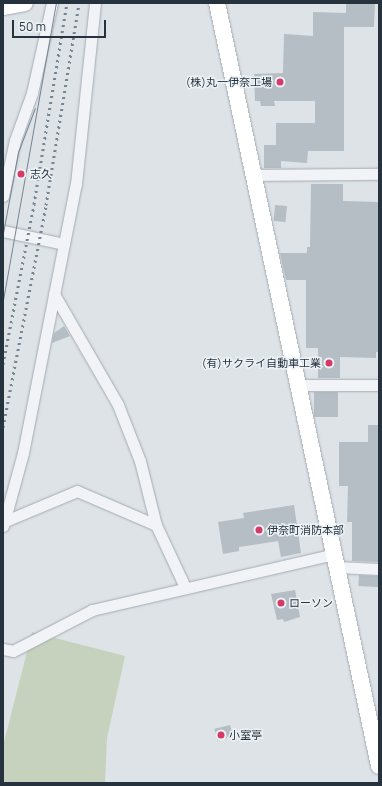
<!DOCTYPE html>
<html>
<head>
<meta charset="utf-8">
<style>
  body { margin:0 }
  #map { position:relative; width:382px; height:786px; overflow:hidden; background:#dee3e8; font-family:Manrope,"Noto Sans JP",sans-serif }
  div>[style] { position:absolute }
  .green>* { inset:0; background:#c6d2be }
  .building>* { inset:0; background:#b5bdc5; transform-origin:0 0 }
  .roads { filter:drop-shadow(0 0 1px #a3abb2) drop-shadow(0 0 1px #a3abb2) }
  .street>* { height:11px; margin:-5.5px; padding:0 5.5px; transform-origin:5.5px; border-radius:5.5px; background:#f1f3f6 }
  .secondary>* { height:16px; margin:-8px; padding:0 8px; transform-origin:8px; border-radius:8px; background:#fff }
  .tram>* { height:1px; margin:-0.5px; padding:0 0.5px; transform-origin:0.5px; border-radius:0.5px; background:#768592 }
  .rail>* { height:3px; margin-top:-1.5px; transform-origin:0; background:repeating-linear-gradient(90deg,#768592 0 2px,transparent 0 6px) }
  .dots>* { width:11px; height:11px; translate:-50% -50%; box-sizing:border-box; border:2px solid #edf2f6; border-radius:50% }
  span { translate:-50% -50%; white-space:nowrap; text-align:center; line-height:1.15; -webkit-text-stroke:3px #edf2f6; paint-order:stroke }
  .poi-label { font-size:11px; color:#26333f }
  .right { translate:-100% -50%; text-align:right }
  .left { translate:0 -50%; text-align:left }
  .frame { position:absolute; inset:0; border:4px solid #26333f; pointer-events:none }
  .scale { position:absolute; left:12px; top:20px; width:94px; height:18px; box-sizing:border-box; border:2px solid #26333f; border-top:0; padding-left:5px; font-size:12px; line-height:14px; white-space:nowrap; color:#26333f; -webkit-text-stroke:3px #edf2f6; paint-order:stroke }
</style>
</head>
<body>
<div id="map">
  <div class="green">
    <div style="clip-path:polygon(32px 632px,125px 656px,107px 738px,105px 783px,3px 783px,3px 746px)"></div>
  </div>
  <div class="building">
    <div style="clip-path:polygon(346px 3px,375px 3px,374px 27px,344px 27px,344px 151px,308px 151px,307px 163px,281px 161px,281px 168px,264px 168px,264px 145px,276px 145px,276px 123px,315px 123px,315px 101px,274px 101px,275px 106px,261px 106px,260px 101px,255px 101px,254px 74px,283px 73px,284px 34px,313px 36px,313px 12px,346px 13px)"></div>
    <div style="clip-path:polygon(311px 184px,343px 184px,343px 201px,378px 202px,379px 352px,376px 352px,376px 358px,340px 357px,340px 378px,318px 378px,318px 348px,306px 348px,306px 280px,286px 280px,280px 253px,307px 253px,307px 247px,310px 247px)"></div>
    <div style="left:275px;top:205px;width:12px;height:16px;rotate:5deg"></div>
    <div style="clip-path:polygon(64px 326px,70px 336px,52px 343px,54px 333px)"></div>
    <div style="left:314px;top:392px;width:24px;height:25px"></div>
    <div style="clip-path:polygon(368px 425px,379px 425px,379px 562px,352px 561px,352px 522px,347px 522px,348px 486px,339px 486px,339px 442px,368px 442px)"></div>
    <div style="clip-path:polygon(294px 505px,301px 553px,281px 557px,278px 541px,239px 547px,239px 551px,223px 554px,218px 522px,244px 518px,243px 513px)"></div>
    <div style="left:359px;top:575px;width:20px;height:11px;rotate:3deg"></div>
    <div style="clip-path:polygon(295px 590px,300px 617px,284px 622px,283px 619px,277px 620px,271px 594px)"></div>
    <div style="left:230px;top:725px;width:12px;height:16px;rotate:76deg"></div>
  </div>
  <div class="roads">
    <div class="street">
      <div style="left:253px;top:175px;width:126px;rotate:-0.5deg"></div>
      <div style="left:3px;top:196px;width:57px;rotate:-77.9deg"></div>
      <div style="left:15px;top:140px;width:50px;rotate:-70.1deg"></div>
      <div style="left:32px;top:93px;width:92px;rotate:-77.5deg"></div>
      <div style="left:3px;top:231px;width:62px;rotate:12deg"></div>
      <div style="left:54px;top:294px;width:128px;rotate:60deg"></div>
      <div style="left:118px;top:405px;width:60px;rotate:68.6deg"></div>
      <div style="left:140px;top:461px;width:66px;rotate:76deg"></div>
      <div style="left:297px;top:385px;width:82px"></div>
      <div style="left:3px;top:522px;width:80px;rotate:-22.7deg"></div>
      <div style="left:77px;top:491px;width:86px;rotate:23.3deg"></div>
      <div style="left:156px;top:525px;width:68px;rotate:64.9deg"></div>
      <div style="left:3px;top:526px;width:76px;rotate:-74.7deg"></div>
      <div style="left:23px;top:453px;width:274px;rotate:-78.9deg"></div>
      <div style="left:76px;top:184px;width:182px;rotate:-84deg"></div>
      <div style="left:337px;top:567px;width:42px;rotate:2.7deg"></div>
      <div style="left:3px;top:649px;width:10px;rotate:11deg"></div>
      <div style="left:13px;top:651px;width:89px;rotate:-27.4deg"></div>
      <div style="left:92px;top:610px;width:249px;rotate:-13deg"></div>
    </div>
    <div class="secondary">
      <div style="left:217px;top:3px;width:780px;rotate:78.01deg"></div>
      <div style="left:3px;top:7px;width:22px;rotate:-10deg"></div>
    </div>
  </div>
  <div class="tram">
    <div style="left:3px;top:233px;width:82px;rotate:-79.5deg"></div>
    <div style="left:18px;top:152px;width:47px;rotate:-68.9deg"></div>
    <div style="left:3px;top:300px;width:302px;rotate:-79.9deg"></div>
  </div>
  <div class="rail">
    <div style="left:3px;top:364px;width:163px;rotate:-79deg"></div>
    <div style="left:34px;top:204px;width:204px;rotate:-80.7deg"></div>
    <div style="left:3px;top:427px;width:226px;rotate:-79deg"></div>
    <div style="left:46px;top:205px;width:205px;rotate:-80.7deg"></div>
  </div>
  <div class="dots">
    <div style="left:280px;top:82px;background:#d43c67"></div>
    <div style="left:21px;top:174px;background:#d43c67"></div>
    <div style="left:329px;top:363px;background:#d43c67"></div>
    <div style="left:259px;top:530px;background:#d43c67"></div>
    <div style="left:281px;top:603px;background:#d43c67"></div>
    <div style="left:221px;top:735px;background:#d43c67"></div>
  </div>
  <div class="poi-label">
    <span class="right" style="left:272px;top:82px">(株)丸一伊奈工場</span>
    <span class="left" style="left:30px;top:174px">志久</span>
    <span class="right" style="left:321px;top:363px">(有)サクライ自動車工業</span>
    <span class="left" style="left:267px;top:530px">伊奈町消防本部</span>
    <span class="left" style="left:289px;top:603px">ローソン</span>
    <span class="left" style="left:229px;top:735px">小室亭</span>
  </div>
  <div class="frame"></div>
  <div class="scale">50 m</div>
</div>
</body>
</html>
